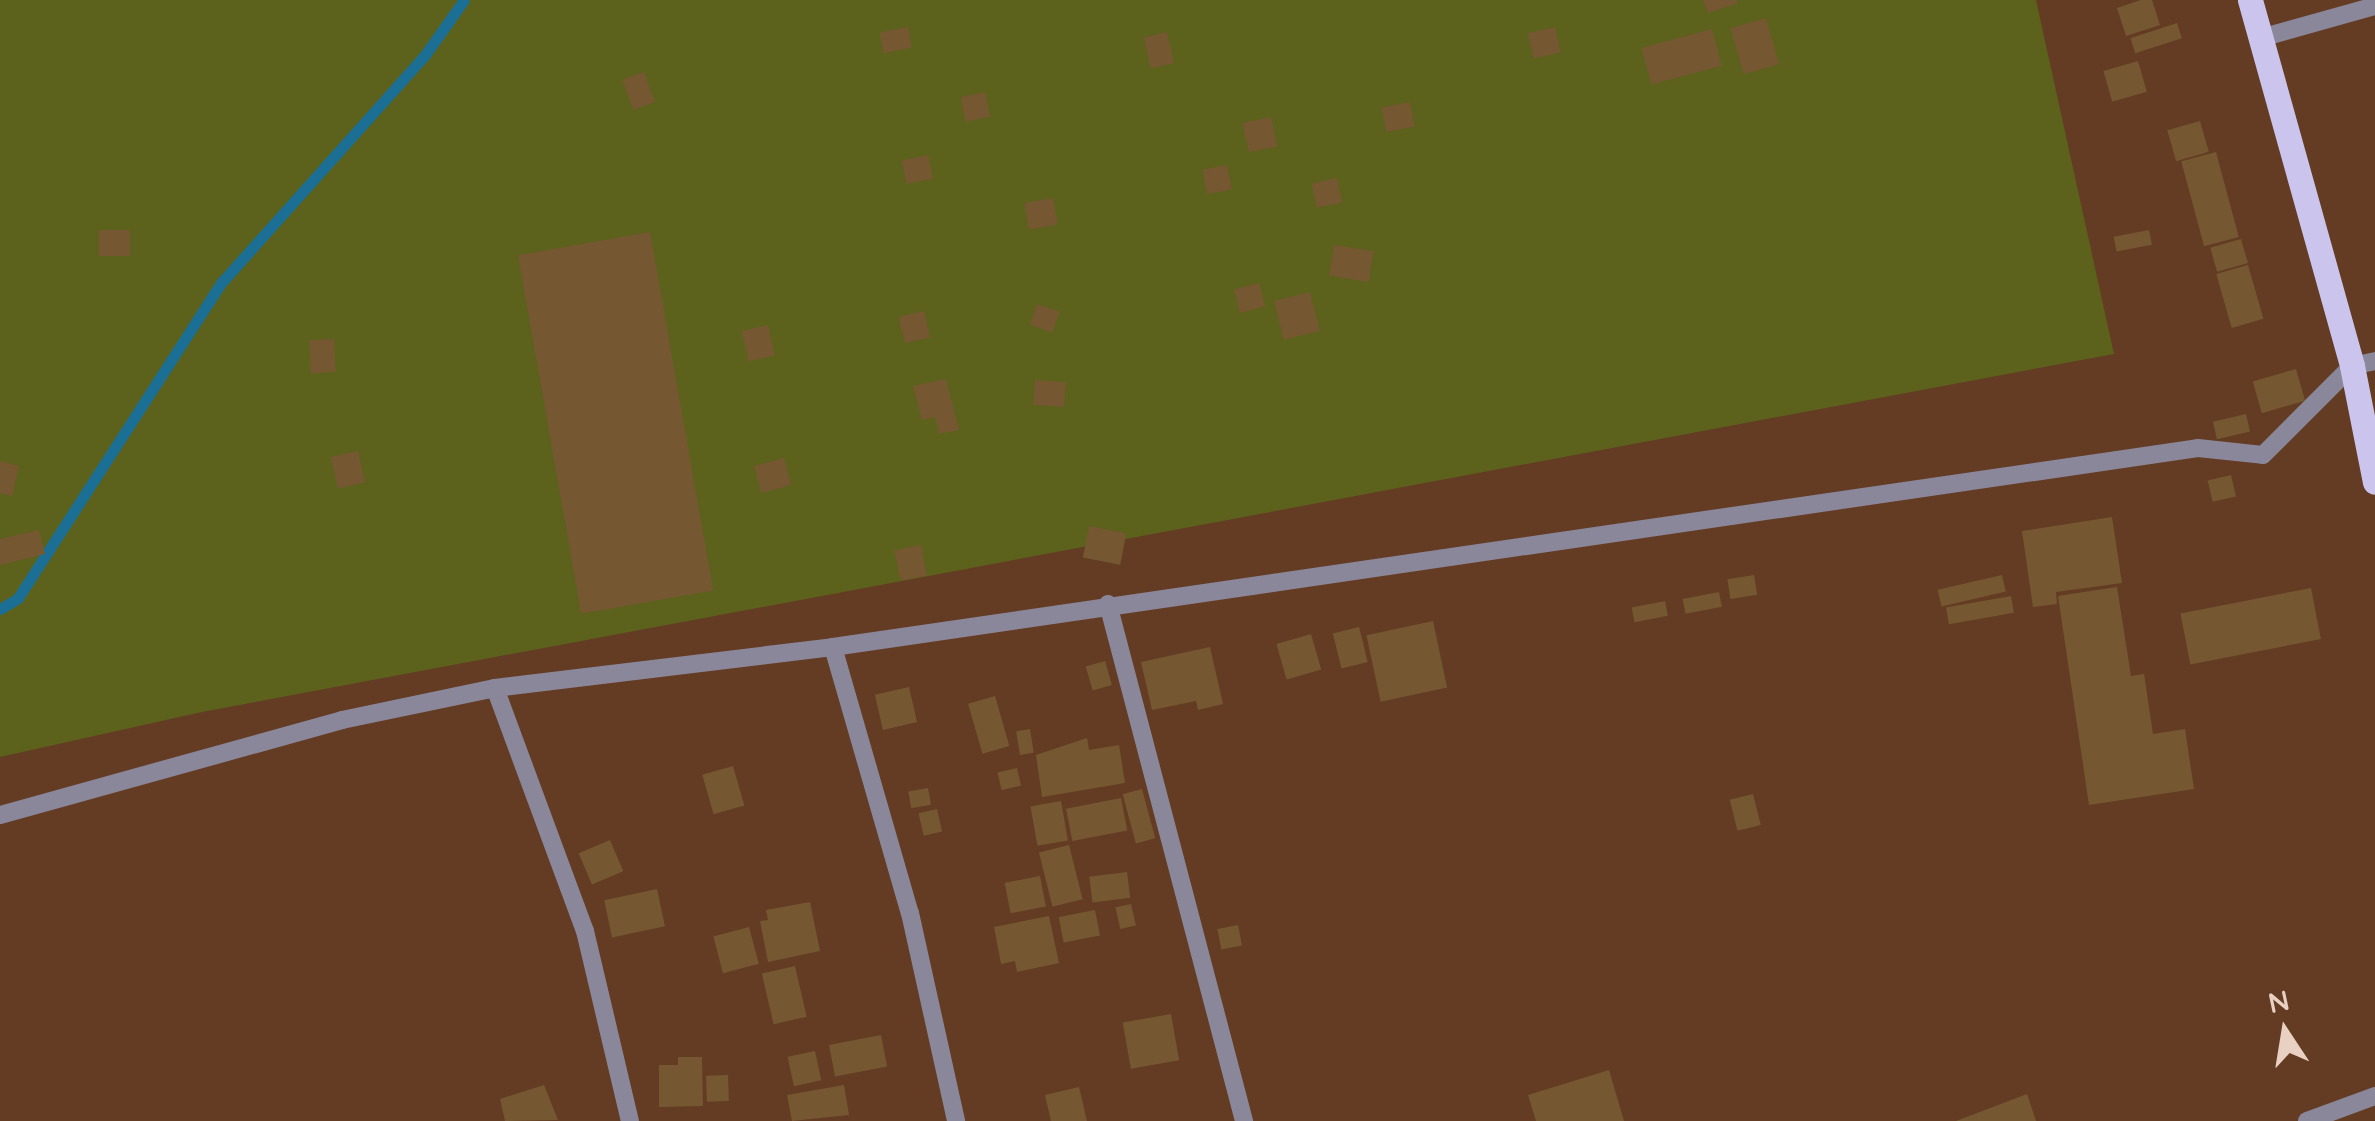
<!DOCTYPE html>
<html>
<head>
<meta charset="utf-8">
<style>
  body { margin:0 }
  #map { position:relative; width:2375px; height:1121px; overflow:hidden; background:#633c23; font-family:Quicksand,sans-serif }
  div>[style] { position:absolute }
  .green>* { inset:0; background:#5c611b }
  .stream>* { height:11px; margin:-5.5px; padding:0 5.5px; transform-origin:5.5px; border-radius:5.5px; background:#1b6f95 }
  .building>* { inset:0; background:#755831; transform-origin:0 0 }
  .minor>* { height:18px; margin:-9px; padding:0 9px; transform-origin:9px; border-radius:9px; background:#8a879b }
  .major>* { height:25px; margin:-12.5px; padding:0 12.5px; transform-origin:12.5px; border-radius:12.5px; background:#cbc4ed }
  span { translate:-50% -50%; white-space:nowrap; text-align:center; line-height:1.15; -webkit-text-stroke:8px #633c23; paint-order:stroke }
  .north { position:absolute; left:2235px; top:981px; width:100px; height:100px; -webkit-text-stroke:8px #633c23; paint-order:stroke; rotate:348deg; font-size:28px; font-weight:700; line-height:40px; text-align:center; color:#e8d0c2 }
  .north::after { content:''; display:block; margin:auto; width:35px; height:45px; background:#e8d0c2; clip-path:polygon(50% 0,100% 100%,50% 72%,0 100%) }
</style>
</head>
<body>
<div id="map">
  <div class="green">
    <div style="clip-path:polygon(0 0,2036px 0,2114px 354px,202px 712px,0 757px)"></div>
  </div>
  <div class="stream">
    <div style="left:0;top:609px;width:21px;rotate:-31deg"></div>
    <div style="left:18px;top:598px;width:376px;rotate:-57.2deg"></div>
    <div style="left:222px;top:282px;width:305px;rotate:-48.2deg"></div>
    <div style="left:425px;top:55px;width:67px;rotate:-54.7deg"></div>
  </div>
  <div class="building">
    <div style="clip-path:polygon(1703px 0,1737px 0,1738px 3px,1708px 13px)"></div>
    <div style="clip-path:polygon(2141px 0,2152px 0,2160px 25px,2126px 36px,2117px 8px)"></div>
    <div style="left:1766px;top:18px;width:48px;height:37px;rotate:74deg"></div>
    <div style="left:2177px;top:23px;width:16px;height:49px;rotate:72deg"></div>
    <div style="left:908px;top:27px;width:21px;height:29px;rotate:79deg"></div>
    <div style="left:1555px;top:27px;width:26px;height:28px;rotate:77deg"></div>
    <div style="left:1712px;top:29px;width:38px;height:73px;rotate:75deg"></div>
    <div style="left:1167px;top:32px;width:32px;height:24px;rotate:77deg"></div>
    <div style="left:2138px;top:61px;width:32px;height:36px;rotate:74deg"></div>
    <div style="left:644px;top:72px;width:32px;height:23px;rotate:70deg"></div>
    <div style="left:985px;top:92px;width:25px;height:25px;rotate:78deg"></div>
    <div style="left:1410px;top:102px;width:25px;height:29px;rotate:79deg"></div>
    <div style="left:1271px;top:117px;width:30px;height:29px;rotate:78deg"></div>
    <div style="left:2200px;top:121px;width:32px;height:34px;rotate:74deg"></div>
    <div style="left:2216px;top:152px;width:88px;height:36px;rotate:75deg"></div>
    <div style="left:928px;top:155px;width:24px;height:27px;rotate:78deg"></div>
    <div style="left:1227px;top:165px;width:25px;height:25px;rotate:79deg"></div>
    <div style="left:1337px;top:178px;width:25px;height:26px;rotate:78deg"></div>
    <div style="left:1053px;top:198px;width:27px;height:29px;rotate:80deg"></div>
    <div style="left:130px;top:230px;width:26px;height:31px;rotate:90deg"></div>
    <div style="left:2149px;top:230px;width:15px;height:36px;rotate:79deg"></div>
    <div style="left:650px;top:232px;width:364px;height:134px;rotate:80deg"></div>
    <div style="left:2241px;top:239px;width:25px;height:32px;rotate:74deg"></div>
    <div style="left:1334px;top:245px;width:40px;height:31px;rotate:9deg"></div>
    <div style="left:2248px;top:265px;width:56px;height:33px;rotate:74deg"></div>
    <div style="left:1259px;top:283px;width:24px;height:26px;rotate:75deg"></div>
    <div style="left:1310px;top:292px;width:40px;height:37px;rotate:76deg"></div>
    <div style="left:1037px;top:304px;width:24px;height:22px;rotate:19deg"></div>
    <div style="left:924px;top:311px;width:27px;height:26px;rotate:77deg"></div>
    <div style="left:768px;top:325px;width:31px;height:27px;rotate:77deg"></div>
    <div style="left:334px;top:339px;width:33px;height:25px;rotate:87deg"></div>
    <div style="left:2296px;top:369px;width:33px;height:45px;rotate:74deg"></div>
    <div style="clip-path:polygon(946px 379px,959px 430px,939px 434px,935px 417px,922px 420px,913px 386px)"></div>
    <div style="left:1035px;top:380px;width:31px;height:25px;rotate:4deg"></div>
    <div style="left:2246px;top:414px;width:18px;height:34px;rotate:77deg"></div>
    <div style="left:358px;top:451px;width:32px;height:28px;rotate:77deg"></div>
    <div style="left:784px;top:458px;width:28px;height:31px;rotate:75deg"></div>
    <div style="clip-path:polygon(0 461px,19px 466px,12px 496px,0 493px)"></div>
    <div style="left:2231px;top:475px;width:22px;height:24px;rotate:77deg"></div>
    <div style="clip-path:polygon(2112px 517px,2122px 583px,2056px 592px,2057px 604px,2033px 607px,2022px 531px)"></div>
    <div style="left:1089px;top:526px;width:38px;height:32px;rotate:11deg"></div>
    <div style="clip-path:polygon(39px 530px,45px 554px,0 565px,0 539px)"></div>
    <div style="left:921px;top:545px;width:31px;height:27px;rotate:79deg"></div>
    <div style="left:1754px;top:575px;width:20px;height:27px;rotate:81deg"></div>
    <div style="left:2002px;top:575px;width:17px;height:66px;rotate:77deg"></div>
    <div style="clip-path:polygon(2117px 587px,2131px 676px,2144px 674px,2153px 734px,2185px 729px,2194px 789px,2089px 805px,2058px 596px)"></div>
    <div style="left:2311px;top:588px;width:52px;height:133px;rotate:79deg"></div>
    <div style="left:1719px;top:592px;width:15px;height:37px;rotate:79deg"></div>
    <div style="left:2011px;top:596px;width:17px;height:66px;rotate:80deg"></div>
    <div style="left:1665px;top:601px;width:15px;height:34px;rotate:79deg"></div>
    <div style="left:1433px;top:621px;width:68px;height:68px;rotate:78deg"></div>
    <div style="left:1359px;top:627px;width:36px;height:27px;rotate:76deg"></div>
    <div style="left:1311px;top:634px;width:37px;height:36px;rotate:74deg"></div>
    <div style="clip-path:polygon(1210px 647px,1223px 704px,1198px 710px,1196px 701px,1152px 710px,1141px 662px)"></div>
    <div style="left:1105px;top:661px;width:25px;height:20px;rotate:74deg"></div>
    <div style="left:909px;top:687px;width:36px;height:35px;rotate:77deg"></div>
    <div style="left:995px;top:696px;width:52px;height:28px;rotate:74deg"></div>
    <div style="left:1030px;top:729px;width:24px;height:14px;rotate:81deg"></div>
    <div style="clip-path:polygon(1087px 738px,1089px 750px,1119px 745px,1125px 783px,1042px 797px,1036px 755px)"></div>
    <div style="left:733px;top:766px;width:41px;height:32px;rotate:74deg"></div>
    <div style="left:1017px;top:768px;width:18px;height:20px;rotate:77deg"></div>
    <div style="left:928px;top:788px;width:17px;height:20px;rotate:80deg"></div>
    <div style="left:1142px;top:789px;width:51px;height:20px;rotate:75deg"></div>
    <div style="left:1753px;top:794px;width:32px;height:24px;rotate:76deg"></div>
    <div style="left:1121px;top:798px;width:33px;height:56px;rotate:79deg"></div>
    <div style="left:1061px;top:801px;width:40px;height:31px;rotate:80deg"></div>
    <div style="left:937px;top:809px;width:23px;height:19px;rotate:77deg"></div>
    <div style="left:610px;top:840px;width:34px;height:34px;rotate:67deg"></div>
    <div style="left:1069px;top:845px;width:56px;height:31px;rotate:76deg"></div>
    <div style="left:1127px;top:872px;width:26px;height:38px;rotate:83deg"></div>
    <div style="left:1040px;top:876px;width:31px;height:36px;rotate:79deg"></div>
    <div style="left:657px;top:889px;width:38px;height:54px;rotate:78deg"></div>
    <div style="clip-path:polygon(810px 902px,820px 951px,768px 962px,760px 921px,768px 920px,766px 910px)"></div>
    <div style="left:1131px;top:904px;width:22px;height:16px;rotate:77deg"></div>
    <div style="left:1095px;top:910px;width:26px;height:37px;rotate:79deg"></div>
    <div style="clip-path:polygon(1049px 916px,1059px 963px,1017px 972px,1015px 961px,1001px 964px,994px 927px)"></div>
    <div style="left:1238px;top:925px;width:21px;height:21px;rotate:79deg"></div>
    <div style="left:749px;top:927px;width:38px;height:37px;rotate:75deg"></div>
    <div style="left:795px;top:966px;width:52px;height:34px;rotate:77deg"></div>
    <div style="left:1171px;top:1014px;width:47px;height:49px;rotate:80deg"></div>
    <div style="left:881px;top:1035px;width:32px;height:53px;rotate:79deg"></div>
    <div style="left:815px;top:1051px;width:30px;height:28px;rotate:78deg"></div>
    <div style="clip-path:polygon(678px 1057px,702px 1057px,703px 1106px,659px 1107px,659px 1065px,678px 1065px)"></div>
    <div style="clip-path:polygon(1609px 1070px,1624px 1121px,1536px 1121px,1528px 1095px)"></div>
    <div style="left:728px;top:1075px;width:26px;height:22px;rotate:88deg"></div>
    <div style="clip-path:polygon(544px 1085px,558px 1120px,505px 1121px,500px 1099px)"></div>
    <div style="clip-path:polygon(844px 1085px,849px 1115px,792px 1121px,787px 1095px)"></div>
    <div style="clip-path:polygon(1079px 1087px,1087px 1121px,1051px 1121px,1045px 1095px)"></div>
    <div style="clip-path:polygon(2027px 1094px,2036px 1121px,1956px 1121px)"></div>
  </div>
  <div class="minor">
    <div style="left:2264px;top:37px;width:115px;rotate:-15.6deg"></div>
    <div style="left:1108px;top:604px;width:535px;rotate:75.26deg"></div>
    <div style="left:833px;top:647px;width:277px;rotate:73.9deg"></div>
    <div style="left:910px;top:913px;width:213px;rotate:77.5deg"></div>
    <div style="left:495px;top:688px;width:259px;rotate:69.7deg"></div>
    <div style="left:585px;top:931px;width:195px;rotate:76.7deg"></div>
    <div style="left:0;top:815px;width:355px;rotate:-15.5deg"></div>
    <div style="left:342px;top:720px;width:156px;rotate:-11.8deg"></div>
    <div style="left:495px;top:688px;width:340px;rotate:-6.9deg"></div>
    <div style="left:833px;top:647px;width:1379px;rotate:-8.29deg"></div>
    <div style="left:2198px;top:448px;width:65px;rotate:6.1deg"></div>
    <div style="left:2263px;top:455px;width:126px;rotate:-45deg"></div>
    <div style="left:2352px;top:366px;width:24px;rotate:-12deg"></div>
    <div style="left:2307px;top:1121px;width:72px;rotate:-20.2deg"></div>
  </div>
  <div class="major">
    <div style="left:2250px;top:0;width:380px;rotate:74.4deg"></div>
    <div style="left:2352px;top:366px;width:118px;rotate:78.8deg"></div>
  </div>
  <div class="north">N</div>
</div>
</body>
</html>
